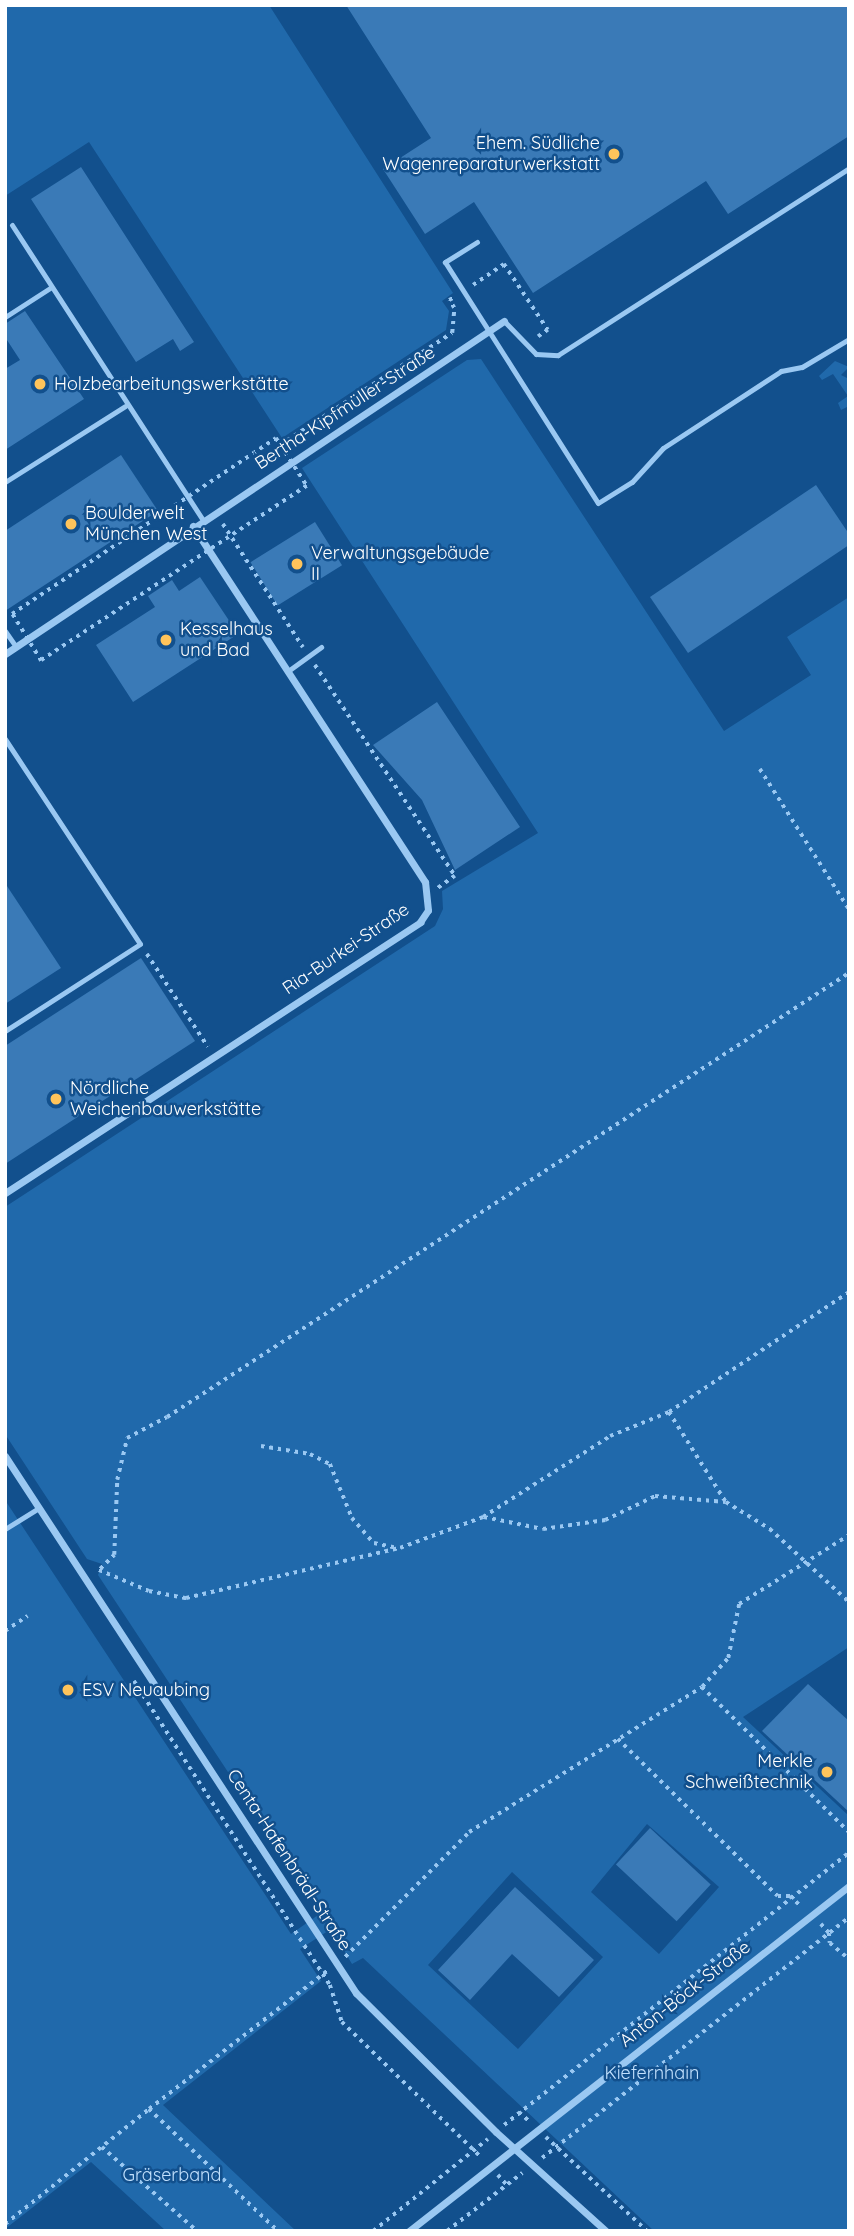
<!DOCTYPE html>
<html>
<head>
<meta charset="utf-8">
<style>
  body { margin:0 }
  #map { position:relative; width:854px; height:2236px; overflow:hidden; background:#12508d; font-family:Quicksand,sans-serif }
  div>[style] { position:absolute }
  .green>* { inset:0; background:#2069ab }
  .building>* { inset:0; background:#3a7ab7; transform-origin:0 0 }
  .path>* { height:3.5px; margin-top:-1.75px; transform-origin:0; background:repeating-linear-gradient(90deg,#9ac8f2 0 3.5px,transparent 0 8.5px) }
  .lane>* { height:5px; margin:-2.5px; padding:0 2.5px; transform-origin:2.5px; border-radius:2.5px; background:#9ac8f2 }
  .street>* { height:7px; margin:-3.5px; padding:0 3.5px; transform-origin:3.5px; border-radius:3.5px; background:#9ac8f2 }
  .dots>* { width:19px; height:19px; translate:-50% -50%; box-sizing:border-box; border:4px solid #12508d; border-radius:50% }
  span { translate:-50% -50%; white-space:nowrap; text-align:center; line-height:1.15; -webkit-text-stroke:5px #12508d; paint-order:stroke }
  .poi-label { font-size:18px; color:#fff }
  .right { translate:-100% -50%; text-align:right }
  .left { translate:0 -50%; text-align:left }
  .street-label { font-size:18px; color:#fff }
  .park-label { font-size:18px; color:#c1e0fd }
  .frame { position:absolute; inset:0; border:7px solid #fff; pointer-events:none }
</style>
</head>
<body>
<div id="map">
  <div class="green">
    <div style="clip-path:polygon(5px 5px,269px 5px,453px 293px,442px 301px,449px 311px,446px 330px,282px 438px,89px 142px,5px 196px)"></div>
    <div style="clip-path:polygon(evenodd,481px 359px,724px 731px,811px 675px,787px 637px,849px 597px,849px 1647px,743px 1717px,849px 1816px,849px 2231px,654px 2231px,363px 1958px,352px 1964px,331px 1929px,300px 1949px,321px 1981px,163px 2105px,296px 2231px,166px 2231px,91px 2162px,5px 2229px,5px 1500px,291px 1934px,321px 1913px,98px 1575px,102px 1564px,87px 1559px,5px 1434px,5px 1207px,435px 926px,443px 909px,442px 891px,538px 833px,302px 468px,467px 360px,481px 359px,647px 1824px,719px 1887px,659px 1954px,591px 1892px,647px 1824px,481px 359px,512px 1872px,603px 1957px,518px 2049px,428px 1965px,512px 1872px)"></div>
    <div style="clip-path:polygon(835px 361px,849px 367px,841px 375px,849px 379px,849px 406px,841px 410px,838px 403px,848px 396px,833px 374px,822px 380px,819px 376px)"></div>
  </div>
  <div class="building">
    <div style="clip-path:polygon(346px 5px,849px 5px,849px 136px,728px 214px,706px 181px,533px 293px,474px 202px,425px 234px,383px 169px,431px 138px)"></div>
    <div style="clip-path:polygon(81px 167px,194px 342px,180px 351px,173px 339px,136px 362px,31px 199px)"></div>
    <div style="clip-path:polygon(25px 311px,84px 399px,5px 450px,5px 369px,20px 360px,5px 337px,5px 324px)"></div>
    <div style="clip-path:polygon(121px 455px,158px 511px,5px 611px,5px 531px)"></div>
    <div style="clip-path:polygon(816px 485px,849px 534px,849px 545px,688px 653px,650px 597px)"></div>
    <div style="left:315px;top:522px;width:51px;height:76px;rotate:58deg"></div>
    <div style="clip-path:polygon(200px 577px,238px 634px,133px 702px,96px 645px,155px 607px,148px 596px,172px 580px,179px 591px)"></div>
    <div style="clip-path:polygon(437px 702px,520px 827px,455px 870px,422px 800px,373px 745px)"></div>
    <div style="clip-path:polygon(5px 883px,61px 968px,5px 1004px)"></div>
    <div style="clip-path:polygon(141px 958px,195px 1041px,5px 1164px,5px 1046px)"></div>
    <div style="clip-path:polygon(808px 1684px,849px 1721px,849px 1812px,762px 1731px)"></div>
    <div style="left:650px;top:1828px;width:83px;height:50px;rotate:43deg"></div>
    <div style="clip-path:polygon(515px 1887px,594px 1960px,559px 1997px,512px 1954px,470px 2000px,438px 1970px)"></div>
  </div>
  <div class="path">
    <div style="left:473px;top:285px;width:37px;rotate:-34deg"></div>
    <div style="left:504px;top:264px;width:79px;rotate:56.3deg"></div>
    <div style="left:548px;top:330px;width:12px;rotate:145deg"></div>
    <div style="left:276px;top:438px;width:57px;rotate:57.1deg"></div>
    <div style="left:307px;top:486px;width:318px;rotate:146.7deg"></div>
    <div style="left:41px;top:661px;width:55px;rotate:-121.7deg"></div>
    <div style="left:12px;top:614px;width:317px;rotate:-33.7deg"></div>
    <div style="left:280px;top:445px;width:205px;rotate:-33.1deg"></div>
    <div style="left:452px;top:333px;width:25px;rotate:-85deg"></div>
    <div style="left:454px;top:308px;width:9px;rotate:-122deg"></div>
    <div style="left:449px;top:300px;width:7px;rotate:-27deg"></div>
    <div style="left:223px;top:524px;width:147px;rotate:57deg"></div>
    <div style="left:315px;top:665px;width:253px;rotate:56.4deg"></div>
    <div style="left:455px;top:876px;width:22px;rotate:144deg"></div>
    <div style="left:760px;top:769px;width:166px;rotate:57.6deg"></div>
    <div style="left:147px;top:954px;width:111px;rotate:56.7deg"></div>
    <div style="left:669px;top:1412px;width:107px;rotate:57.7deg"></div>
    <div style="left:726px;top:1502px;width:52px;rotate:31.5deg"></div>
    <div style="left:770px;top:1529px;width:108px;rotate:42.7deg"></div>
    <div style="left:261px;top:1446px;width:50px;rotate:9.3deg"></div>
    <div style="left:310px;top:1454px;width:22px;rotate:27deg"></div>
    <div style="left:330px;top:1464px;width:58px;rotate:67.8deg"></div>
    <div style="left:352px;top:1518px;width:33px;rotate:49deg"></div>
    <div style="left:374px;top:1543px;width:25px;rotate:12deg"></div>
    <div style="left:484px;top:1517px;width:60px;rotate:11.5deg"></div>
    <div style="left:543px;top:1529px;width:63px;rotate:-8.3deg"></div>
    <div style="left:605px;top:1520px;width:55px;rotate:-25.6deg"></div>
    <div style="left:655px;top:1496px;width:71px;rotate:4.8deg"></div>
    <div style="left:100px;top:1569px;width:20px;rotate:-45deg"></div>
    <div style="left:114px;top:1555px;width:75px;rotate:-87.7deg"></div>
    <div style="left:117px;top:1480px;width:43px;rotate:-76.6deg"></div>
    <div style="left:127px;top:1438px;width:45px;rotate:-27.7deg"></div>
    <div style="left:167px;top:1417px;width:814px;rotate:-33.07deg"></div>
    <div style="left:99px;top:1570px;width:54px;rotate:22.8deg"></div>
    <div style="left:149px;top:1591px;width:38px;rotate:11deg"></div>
    <div style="left:186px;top:1598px;width:220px;rotate:-13.2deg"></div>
    <div style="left:400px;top:1548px;width:89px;rotate:-20.5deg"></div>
    <div style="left:483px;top:1517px;width:151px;rotate:-32.5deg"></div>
    <div style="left:610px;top:1436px;width:64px;rotate:-22.1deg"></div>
    <div style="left:669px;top:1412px;width:216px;rotate:-33.7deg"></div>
    <div style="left:5px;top:1631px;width:27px;rotate:-34deg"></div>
    <div style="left:134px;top:1681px;width:362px;rotate:57.2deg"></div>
    <div style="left:330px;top:1985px;width:39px;rotate:72deg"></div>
    <div style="left:342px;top:2022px;width:194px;rotate:44.2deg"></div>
    <div style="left:702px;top:1687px;width:206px;rotate:44.6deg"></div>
    <div style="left:618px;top:1739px;width:224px;rotate:44.5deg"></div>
    <div style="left:778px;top:1896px;width:12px"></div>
    <div style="left:790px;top:1896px;width:16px;rotate:43deg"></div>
    <div style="left:821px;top:1924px;width:12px;rotate:48deg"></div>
    <div style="left:829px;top:1933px;width:10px;rotate:84deg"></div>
    <div style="left:830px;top:1943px;width:25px;rotate:40deg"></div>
    <div style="left:345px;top:1957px;width:176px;rotate:-45.2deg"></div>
    <div style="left:469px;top:1832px;width:274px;rotate:-31.9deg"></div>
    <div style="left:702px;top:1687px;width:39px;rotate:-48deg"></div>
    <div style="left:728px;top:1658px;width:55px;rotate:-78.5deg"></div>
    <div style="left:739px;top:1604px;width:130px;rotate:-32.1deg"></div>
    <div style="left:149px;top:2109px;width:227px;rotate:-37.8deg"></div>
    <div style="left:519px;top:2112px;width:15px;rotate:42deg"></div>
    <div style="left:504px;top:2125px;width:439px;rotate:-38.3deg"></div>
    <div style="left:546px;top:2137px;width:138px;rotate:42.9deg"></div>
    <div style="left:102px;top:2147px;width:127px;rotate:41.5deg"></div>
    <div style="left:542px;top:2158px;width:390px;rotate:-38.1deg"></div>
    <div style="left:498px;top:2175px;width:12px;rotate:48deg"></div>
    <div style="left:5px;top:2224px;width:184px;rotate:-38.6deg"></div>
    <div style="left:149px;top:2109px;width:178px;rotate:43.4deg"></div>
    <div style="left:373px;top:2231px;width:147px;rotate:-38.7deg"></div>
    <div style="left:447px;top:2231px;width:95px;rotate:-37.7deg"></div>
  </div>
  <div class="lane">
    <div style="left:12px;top:225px;width:351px;rotate:57.1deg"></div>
    <div style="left:477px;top:242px;width:38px;rotate:148deg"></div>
    <div style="left:445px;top:262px;width:285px;rotate:57.6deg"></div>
    <div style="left:598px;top:503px;width:40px;rotate:-32deg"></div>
    <div style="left:632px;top:482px;width:46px;rotate:-47.6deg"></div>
    <div style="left:663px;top:448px;width:141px;rotate:-33.1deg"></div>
    <div style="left:781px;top:371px;width:21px;rotate:-11deg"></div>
    <div style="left:802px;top:367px;width:55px;rotate:-30.8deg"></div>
    <div style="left:5px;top:317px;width:54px;rotate:-32.8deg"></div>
    <div style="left:504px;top:321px;width:46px;rotate:45.9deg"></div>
    <div style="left:536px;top:354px;width:22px;rotate:3deg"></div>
    <div style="left:558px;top:355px;width:346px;rotate:-32.7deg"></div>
    <div style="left:5px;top:482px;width:142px;rotate:-32.3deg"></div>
    <div style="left:5px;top:631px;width:16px;rotate:55deg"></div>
    <div style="left:288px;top:671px;width:41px;rotate:-36deg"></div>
    <div style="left:5px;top:739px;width:245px;rotate:56.6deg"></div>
    <div style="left:140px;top:944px;width:161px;rotate:147.2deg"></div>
    <div style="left:5px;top:1529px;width:40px;rotate:-32deg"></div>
  </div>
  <div class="street">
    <div style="left:5px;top:654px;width:600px;rotate:-33.72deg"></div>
    <div style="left:5px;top:1193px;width:496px;rotate:-33.1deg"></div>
    <div style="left:420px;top:922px;width:14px;rotate:-56deg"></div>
    <div style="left:428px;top:910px;width:28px;rotate:-96deg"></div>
    <div style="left:425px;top:882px;width:425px;rotate:-123.1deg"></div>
    <div style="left:5px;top:1456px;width:642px;rotate:56.83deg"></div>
    <div style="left:356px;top:1993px;width:197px;rotate:44.8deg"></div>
    <div style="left:496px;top:2132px;width:148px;rotate:42deg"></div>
    <div style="left:409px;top:2231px;width:559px;rotate:-38.1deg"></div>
  </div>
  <div class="dots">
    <div style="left:614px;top:154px;background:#ffc45b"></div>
    <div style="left:40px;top:384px;background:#ffc45b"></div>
    <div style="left:71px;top:524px;background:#ffc45b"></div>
    <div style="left:297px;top:564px;background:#ffc45b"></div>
    <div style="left:166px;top:640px;background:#ffc45b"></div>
    <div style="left:56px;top:1099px;background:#ffc45b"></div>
    <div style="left:68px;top:1690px;background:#ffc45b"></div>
    <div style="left:827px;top:1772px;background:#ffc45b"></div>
  </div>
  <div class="poi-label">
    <span class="right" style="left:600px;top:154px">Ehem. Südliche<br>Wagenreparaturwerkstatt</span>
    <span class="left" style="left:54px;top:384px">Holzbearbeitungswerkstätte</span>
    <span class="left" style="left:85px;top:524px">Boulderwelt<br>München West</span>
    <span class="left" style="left:311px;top:564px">Verwaltungsgebäude<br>II</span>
    <span class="left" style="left:180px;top:640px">Kesselhaus<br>und Bad</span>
    <span class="left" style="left:70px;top:1099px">Nördliche<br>Weichenbauwerkstätte</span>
    <span class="left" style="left:82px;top:1690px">ESV Neuaubing</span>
    <span class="right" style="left:813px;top:1772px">Merkle<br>Schweißtechnik</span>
  </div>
  <div class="street-label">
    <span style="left:345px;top:408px;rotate:-33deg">Bertha-Kipfmüller-Straße</span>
    <span style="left:346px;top:949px;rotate:-34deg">Ria-Burkei-Straße</span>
    <span style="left:289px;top:1860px;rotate:57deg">Centa-Hafenbrädl-Straße</span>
    <span style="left:685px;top:1994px;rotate:-38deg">Anton-Böck-Straße</span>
  </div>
  <div class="park-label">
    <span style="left:652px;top:2073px">Kiefernhain</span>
    <span style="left:172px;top:2175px">Gräserband</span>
  </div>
  <div class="frame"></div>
</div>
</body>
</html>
